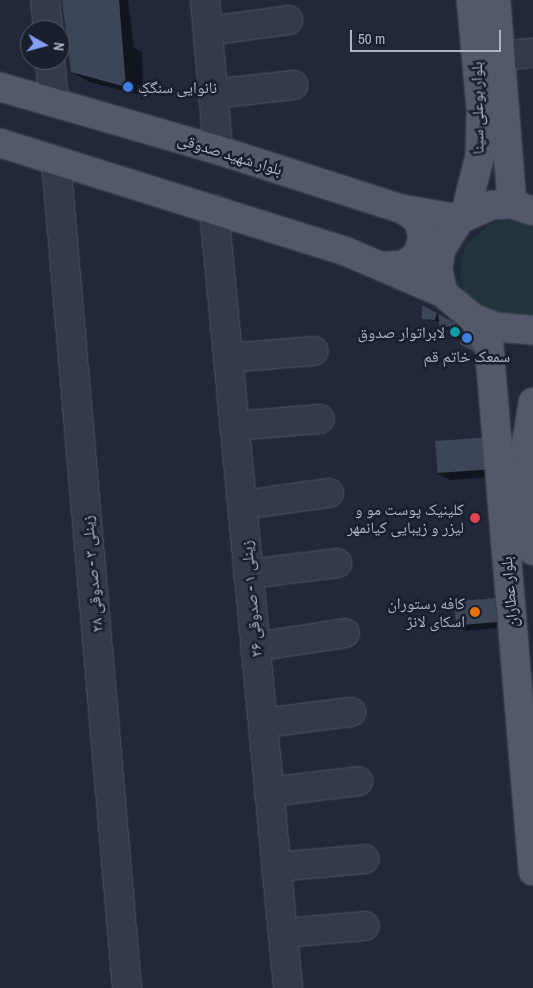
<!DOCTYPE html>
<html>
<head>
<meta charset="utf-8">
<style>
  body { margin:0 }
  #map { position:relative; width:533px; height:988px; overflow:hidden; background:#212839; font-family:"Archivo Narrow","Noto Naskh Arabic",sans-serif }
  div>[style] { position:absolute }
  .green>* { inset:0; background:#23343a }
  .shadow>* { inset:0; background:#0007 }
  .building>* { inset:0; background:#3d4559; transform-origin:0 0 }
  .roads { filter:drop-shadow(0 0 1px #505564) drop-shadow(0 0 1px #505564) }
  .minor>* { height:28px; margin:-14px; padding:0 14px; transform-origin:14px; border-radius:14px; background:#353a4a }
  .major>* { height:28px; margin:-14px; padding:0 14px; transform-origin:14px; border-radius:14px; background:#53596a }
  .dots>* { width:14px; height:14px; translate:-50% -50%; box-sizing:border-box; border:2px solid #1a1f2e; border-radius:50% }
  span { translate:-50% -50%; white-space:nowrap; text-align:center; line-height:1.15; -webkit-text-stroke:5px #1a1f2e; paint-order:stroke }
  .poi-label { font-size:16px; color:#b0b5c6 }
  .left { translate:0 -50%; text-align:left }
  .right { translate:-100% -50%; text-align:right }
  .street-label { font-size:16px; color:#b0b5c6 }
  .north { position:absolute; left:20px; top:20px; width:50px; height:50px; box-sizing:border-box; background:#1a1f2e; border:1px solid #565b6b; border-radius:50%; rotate:97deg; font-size:14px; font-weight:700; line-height:20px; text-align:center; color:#b0b5c6 }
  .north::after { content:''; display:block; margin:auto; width:18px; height:22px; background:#849df7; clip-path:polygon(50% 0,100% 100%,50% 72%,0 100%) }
  .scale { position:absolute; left:350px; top:30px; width:151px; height:22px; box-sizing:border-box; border:2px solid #b0b5c6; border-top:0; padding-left:6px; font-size:15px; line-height:18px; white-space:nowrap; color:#b0b5c6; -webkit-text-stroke:4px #1a1f2e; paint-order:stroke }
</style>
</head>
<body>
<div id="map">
  <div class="green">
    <div style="clip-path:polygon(506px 220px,533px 226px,533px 316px,522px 320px,474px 306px,464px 292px,460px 276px,461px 260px,466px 245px,490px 224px)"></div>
  </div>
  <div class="shadow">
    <div style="clip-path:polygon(63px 0,128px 0,134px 48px,142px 52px,143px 96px,89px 82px,72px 72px)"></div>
    <div style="clip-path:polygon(436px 314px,459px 326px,479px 353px,461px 344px,462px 339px,453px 338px,451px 329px,441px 328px,440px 322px,423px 318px)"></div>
    <div style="clip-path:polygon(436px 442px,507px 476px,450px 480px,437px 473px)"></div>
    <div style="clip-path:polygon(494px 599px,504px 604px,506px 627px,466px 631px,457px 625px)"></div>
  </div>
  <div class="building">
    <div style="clip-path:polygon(62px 0,119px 0,126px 87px,71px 72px)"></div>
    <div style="clip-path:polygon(422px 305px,437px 313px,435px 320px,422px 319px)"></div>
    <div style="clip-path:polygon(438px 314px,457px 324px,440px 329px)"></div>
    <div style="left:458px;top:325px;width:11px;height:9px;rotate:80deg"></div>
    <div style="clip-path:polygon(462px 332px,482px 343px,474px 352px,460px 344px)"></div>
    <div style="left:492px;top:437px;width:32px;height:57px;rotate:86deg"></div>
    <div style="left:495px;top:598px;width:24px;height:41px;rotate:85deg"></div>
  </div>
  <div class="roads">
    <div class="minor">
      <div style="left:45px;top:0;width:30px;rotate:84deg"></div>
      <div style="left:205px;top:0;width:151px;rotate:85deg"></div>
      <div style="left:208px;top:31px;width:81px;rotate:-7.8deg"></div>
      <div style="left:502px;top:56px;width:31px;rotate:-6deg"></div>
      <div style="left:50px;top:60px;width:43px;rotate:84.7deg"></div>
      <div style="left:213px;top:94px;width:81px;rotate:-6.4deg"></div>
      <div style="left:56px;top:160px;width:831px;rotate:85.1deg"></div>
      <div style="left:214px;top:209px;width:783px;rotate:84.57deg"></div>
      <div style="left:228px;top:358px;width:86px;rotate:-4.7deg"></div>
      <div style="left:234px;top:426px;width:86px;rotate:-4.7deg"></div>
      <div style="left:242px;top:505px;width:88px;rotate:-7.9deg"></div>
      <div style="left:248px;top:574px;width:90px;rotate:-7deg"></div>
      <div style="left:255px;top:647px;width:91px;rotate:-8.8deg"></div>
      <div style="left:263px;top:723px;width:89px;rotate:-7.1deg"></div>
      <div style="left:269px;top:792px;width:90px;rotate:-7deg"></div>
      <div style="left:276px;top:867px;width:89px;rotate:-5.1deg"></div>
      <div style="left:283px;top:933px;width:82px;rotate:-4.9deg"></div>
    </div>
    <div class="major">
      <div style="left:496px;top:0;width:205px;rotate:85.5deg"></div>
      <div style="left:0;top:87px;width:227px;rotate:16.1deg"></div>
      <div style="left:218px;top:150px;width:193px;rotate:17.8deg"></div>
      <div style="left:402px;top:209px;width:59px;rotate:9.8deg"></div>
      <div style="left:0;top:143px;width:362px;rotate:17.4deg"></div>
      <div style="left:345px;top:251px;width:107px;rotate:23.2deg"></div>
      <div style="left:533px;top:211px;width:22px;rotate:-162deg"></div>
      <div style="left:512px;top:204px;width:20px;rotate:177deg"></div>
      <div style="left:492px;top:205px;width:35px;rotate:156deg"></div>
      <div style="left:460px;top:219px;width:36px;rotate:122deg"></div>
      <div style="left:441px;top:249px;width:20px;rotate:99deg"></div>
      <div style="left:438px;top:269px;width:25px;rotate:78deg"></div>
      <div style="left:443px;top:293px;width:39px;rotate:40deg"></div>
      <div style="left:473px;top:318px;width:24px;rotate:22deg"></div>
      <div style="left:495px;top:327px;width:38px;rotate:5deg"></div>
      <div style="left:465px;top:215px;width:62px;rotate:-76deg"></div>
      <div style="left:480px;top:155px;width:46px;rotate:-88.8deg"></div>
      <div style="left:481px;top:109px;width:109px;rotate:-95.2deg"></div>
      <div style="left:386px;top:266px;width:18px;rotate:-3deg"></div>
      <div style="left:404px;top:265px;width:18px;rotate:-38deg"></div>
      <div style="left:418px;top:254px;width:19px;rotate:-74deg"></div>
      <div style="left:423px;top:236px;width:18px;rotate:-109deg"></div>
      <div style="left:417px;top:219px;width:18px;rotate:-146deg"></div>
      <div style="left:473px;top:318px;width:31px;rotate:59deg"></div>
      <div style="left:489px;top:345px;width:528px;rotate:85.22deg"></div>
      <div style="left:533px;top:402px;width:46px;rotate:98.8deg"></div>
      <div style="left:526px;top:447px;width:104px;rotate:86.1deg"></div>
    </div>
  </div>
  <div class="dots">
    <div style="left:128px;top:87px;background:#3f7fe0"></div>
    <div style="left:455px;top:332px;background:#0f9aa8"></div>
    <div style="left:467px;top:338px;background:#3f7fe0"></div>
    <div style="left:475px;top:518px;background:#e0444e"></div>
    <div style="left:475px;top:612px;background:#e8710a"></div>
  </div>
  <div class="poi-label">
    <span class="left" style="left:138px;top:87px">نانوایی سنگکِ</span>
    <span class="right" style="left:445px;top:332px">لابراتوار صدوق</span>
    <span style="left:467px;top:356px">سمعک خاتم قم</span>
    <span class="right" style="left:464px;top:518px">کلینیک پوست مو و<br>لیزر و زیبایی کیانمهر</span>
    <span class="right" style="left:465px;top:612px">کافه رستوران<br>اسکای لانژ</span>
  </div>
  <div class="street-label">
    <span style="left:477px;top:108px;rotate:-91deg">بلوار بوعلی سینا</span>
    <span style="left:230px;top:154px;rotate:17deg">بلوار شهید صدوقی</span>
    <span style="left:92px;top:574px;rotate:-95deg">زینلی ۳ - صدوقی ۲۸</span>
    <span style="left:509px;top:592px;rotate:-95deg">بلوار عطاران</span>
    <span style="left:251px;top:599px;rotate:-95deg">زینلی ۱ - صدوقی ۲۶</span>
  </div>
  <div class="north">N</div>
  <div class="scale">50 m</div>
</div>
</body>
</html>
